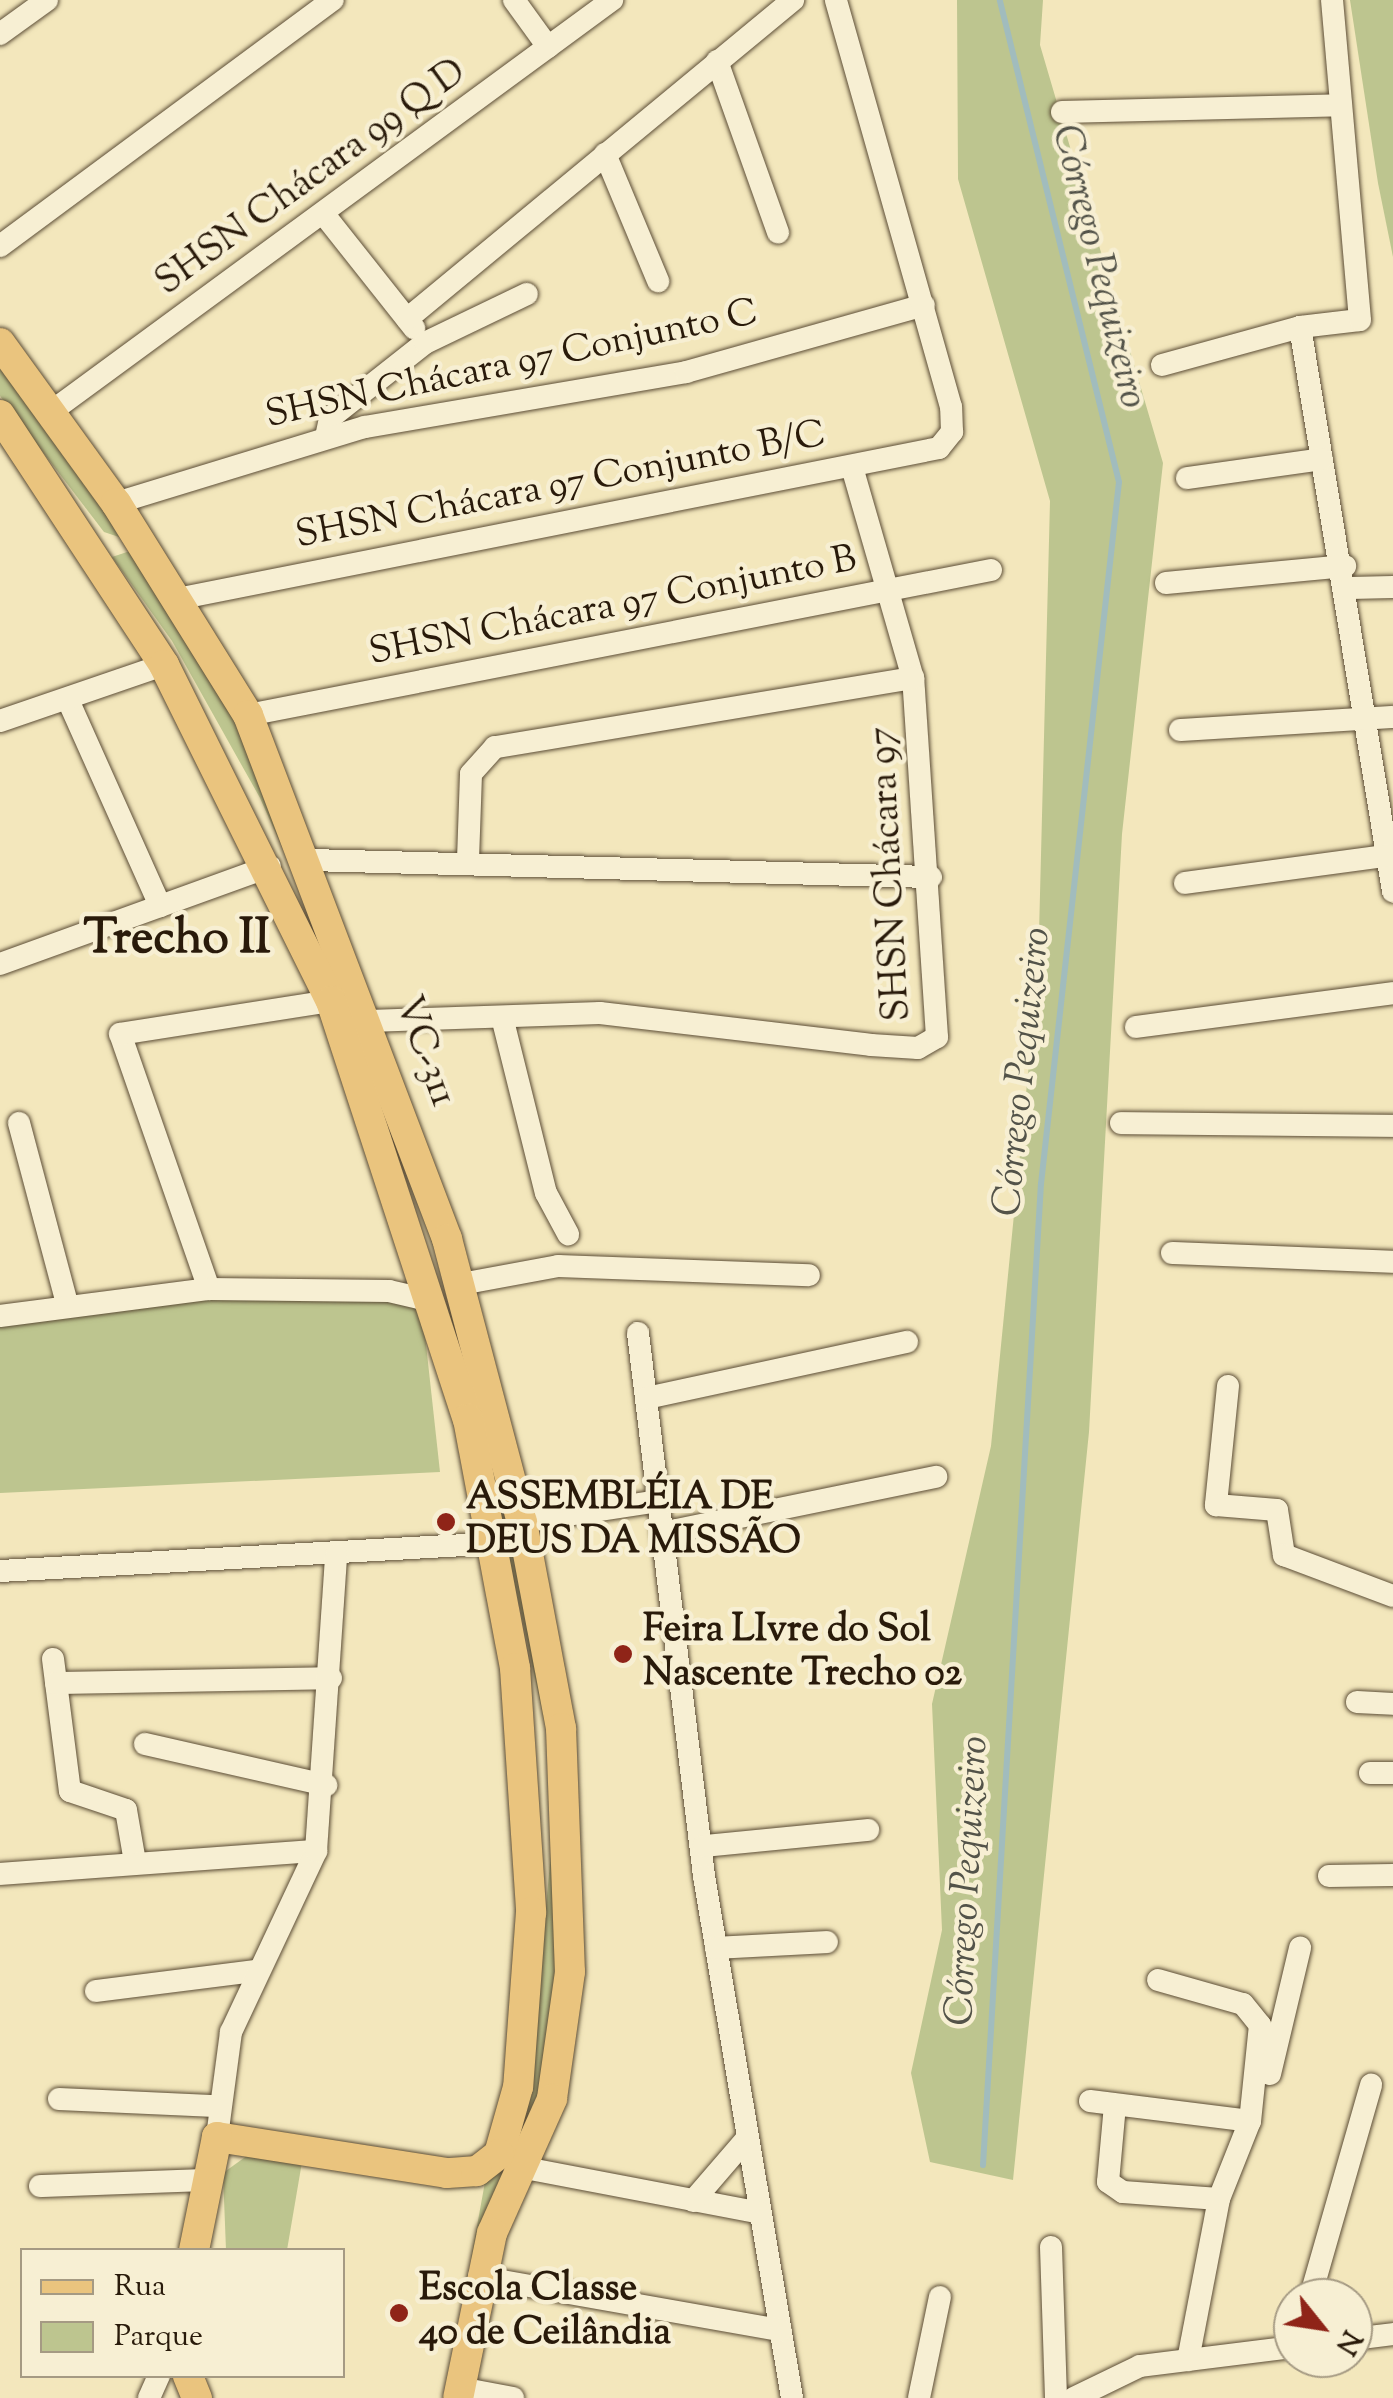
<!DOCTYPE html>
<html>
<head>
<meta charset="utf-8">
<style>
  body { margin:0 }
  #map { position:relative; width:1393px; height:2398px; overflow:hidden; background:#f3e7bc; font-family:"Sorts Mill Goudy",serif }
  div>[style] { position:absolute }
  .green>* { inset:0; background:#bdc58f }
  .stream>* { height:6px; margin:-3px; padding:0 3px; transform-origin:3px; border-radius:3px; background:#a1bcbd }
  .roads { filter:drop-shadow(0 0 2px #5c4d36) drop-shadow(0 0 2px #5c4d36) }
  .minor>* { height:22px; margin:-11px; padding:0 11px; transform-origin:11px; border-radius:11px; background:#f7efd3 }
  .major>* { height:30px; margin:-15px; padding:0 15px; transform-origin:15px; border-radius:15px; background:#eac47e }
  .dots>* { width:28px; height:28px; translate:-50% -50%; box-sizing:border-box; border:5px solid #f7efd3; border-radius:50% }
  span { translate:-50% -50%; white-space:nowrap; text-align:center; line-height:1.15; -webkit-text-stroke:9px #f7efd3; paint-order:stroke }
  .street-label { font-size:38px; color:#291a0a }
  .poi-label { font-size:38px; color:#291a0a; font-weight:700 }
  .left { translate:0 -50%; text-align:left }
  .water-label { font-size:40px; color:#535349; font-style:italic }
  .district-label { font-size:48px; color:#291a0a; font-weight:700 }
  .legend { position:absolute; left:20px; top:2248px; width:325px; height:130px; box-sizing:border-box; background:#f7efd3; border:2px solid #a59a83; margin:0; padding:12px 18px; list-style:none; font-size:30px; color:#291a0a }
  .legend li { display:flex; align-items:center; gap:20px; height:50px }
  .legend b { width:50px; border:2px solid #a59a83 }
  .north { position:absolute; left:1273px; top:2278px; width:100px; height:100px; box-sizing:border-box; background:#f7efd3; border:2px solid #a59a83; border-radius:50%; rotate:120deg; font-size:28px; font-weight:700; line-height:40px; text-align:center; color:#291a0a }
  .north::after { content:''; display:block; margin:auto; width:35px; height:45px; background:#8f2418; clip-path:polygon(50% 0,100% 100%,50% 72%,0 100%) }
</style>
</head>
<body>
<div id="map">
  <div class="green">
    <div style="clip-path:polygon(957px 0,1043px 0,1040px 45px,1163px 463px,1122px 834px,1089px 1432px,1013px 2180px,930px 2162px,911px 2073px,942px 1930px,932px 1704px,991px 1446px,1038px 973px,1050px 501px,958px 179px)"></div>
    <div style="clip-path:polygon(1350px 0,1393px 0,1393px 257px,1378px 183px)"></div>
    <div style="clip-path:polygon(0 361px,105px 512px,119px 537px,104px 532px,0 396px)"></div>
    <div style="clip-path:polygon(133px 550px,206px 661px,276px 811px,416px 1168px,486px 1391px,543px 1646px,558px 1785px,456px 1311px,330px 954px,260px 798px,172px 641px,112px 557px)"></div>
    <div style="clip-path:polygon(389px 1291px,422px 1308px,440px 1472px,0 1493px,0 1316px,67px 1304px)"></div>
    <div style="clip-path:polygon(551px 1852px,562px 1950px,541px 2117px,471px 2259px,485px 2182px,517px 2148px,527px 2115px)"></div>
    <div style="clip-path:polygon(255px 2150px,302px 2162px,287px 2250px,226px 2250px,223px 2173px)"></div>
  </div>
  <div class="stream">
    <div style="left:983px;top:2165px;width:983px;rotate:-86.62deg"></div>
    <div style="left:1041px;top:1184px;width:706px;rotate:-83.66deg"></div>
    <div style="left:1119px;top:482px;width:496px;rotate:-103.9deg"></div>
  </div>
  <div class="roads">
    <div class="minor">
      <div style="left:514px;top:0;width:58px;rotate:54.1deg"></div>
      <div style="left:0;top:34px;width:58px;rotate:-35.9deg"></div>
      <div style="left:717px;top:61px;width:182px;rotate:70.4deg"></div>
      <div style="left:1062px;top:112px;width:279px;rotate:-1.4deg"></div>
      <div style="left:605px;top:154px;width:138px;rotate:67.3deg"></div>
      <div style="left:326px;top:217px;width:142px;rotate:51.6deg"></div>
      <div style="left:0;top:246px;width:414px;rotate:-36.5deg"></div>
      <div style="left:407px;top:319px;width:501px;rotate:-39.57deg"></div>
      <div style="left:1300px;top:327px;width:572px;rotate:80.64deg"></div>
      <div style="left:1162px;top:365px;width:143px;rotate:-15.4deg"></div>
      <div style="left:1300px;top:327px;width:60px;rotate:-6.7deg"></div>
      <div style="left:1360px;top:320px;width:321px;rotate:-95deg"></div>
      <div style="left:52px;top:411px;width:695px;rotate:-36.28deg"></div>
      <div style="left:326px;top:437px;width:19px;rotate:-78deg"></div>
      <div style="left:330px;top:418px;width:121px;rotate:-38.3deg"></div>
      <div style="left:425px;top:343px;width:113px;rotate:-25.7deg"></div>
      <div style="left:852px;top:467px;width:220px;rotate:73.9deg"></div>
      <div style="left:1187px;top:478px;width:136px;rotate:-8deg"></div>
      <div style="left:116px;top:503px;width:260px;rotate:-17deg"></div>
      <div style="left:365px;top:427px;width:326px;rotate:-9.7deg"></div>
      <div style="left:686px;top:372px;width:247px;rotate:-15.7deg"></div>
      <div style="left:1166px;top:583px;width:180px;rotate:-5.4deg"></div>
      <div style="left:1350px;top:588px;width:43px;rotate:-1.3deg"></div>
      <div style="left:177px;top:599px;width:777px;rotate:-11.21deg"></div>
      <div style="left:939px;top:448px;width:21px;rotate:-51deg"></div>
      <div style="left:952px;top:432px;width:25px;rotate:-92deg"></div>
      <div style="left:951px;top:407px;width:423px;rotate:-105.8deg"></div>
      <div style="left:68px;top:700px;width:226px;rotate:65.9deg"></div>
      <div style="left:248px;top:715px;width:757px;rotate:-11.04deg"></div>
      <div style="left:0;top:721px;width:173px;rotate:-18.9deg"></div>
      <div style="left:1180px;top:730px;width:213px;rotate:-3.5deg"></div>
      <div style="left:310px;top:860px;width:621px;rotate:1.57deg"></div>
      <div style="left:1185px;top:883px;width:210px;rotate:-7.7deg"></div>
      <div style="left:0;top:964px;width:287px;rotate:-19.9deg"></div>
      <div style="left:502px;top:1017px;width:181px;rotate:76deg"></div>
      <div style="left:546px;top:1193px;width:47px;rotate:61.8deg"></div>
      <div style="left:369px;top:1021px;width:231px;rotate:-2deg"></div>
      <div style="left:600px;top:1013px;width:273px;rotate:6.7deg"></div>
      <div style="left:871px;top:1045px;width:47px;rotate:3.7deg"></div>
      <div style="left:918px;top:1048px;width:22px;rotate:-30deg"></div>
      <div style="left:937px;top:1037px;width:360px;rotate:-93.8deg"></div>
      <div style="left:913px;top:678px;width:424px;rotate:170.6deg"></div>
      <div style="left:495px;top:747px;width:36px;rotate:132deg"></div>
      <div style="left:471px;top:774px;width:87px;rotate:92deg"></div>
      <div style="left:1136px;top:1027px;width:259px;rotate:-7.5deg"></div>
      <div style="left:19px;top:1123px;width:187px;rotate:75.1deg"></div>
      <div style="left:1121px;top:1123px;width:272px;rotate:0.6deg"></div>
      <div style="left:1172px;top:1253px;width:221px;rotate:2.3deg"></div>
      <div style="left:461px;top:1284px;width:99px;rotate:-10.5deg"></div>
      <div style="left:558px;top:1266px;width:251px;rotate:2.1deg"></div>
      <div style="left:209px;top:1289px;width:270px;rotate:-109.2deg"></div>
      <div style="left:120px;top:1034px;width:214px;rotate:-8.9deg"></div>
      <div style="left:0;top:1316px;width:211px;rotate:-7.4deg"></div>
      <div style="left:209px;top:1289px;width:180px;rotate:0.6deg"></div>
      <div style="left:389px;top:1291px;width:44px;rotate:13.1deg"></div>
      <div style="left:638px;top:1333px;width:547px;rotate:83.07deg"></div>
      <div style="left:704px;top:1876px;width:529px;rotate:80.43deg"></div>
      <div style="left:1228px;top:1386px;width:120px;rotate:95.8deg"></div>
      <div style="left:1216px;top:1505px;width:61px;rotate:4.7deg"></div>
      <div style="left:1277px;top:1510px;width:46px;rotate:81.2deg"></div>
      <div style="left:1284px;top:1555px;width:116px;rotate:20.6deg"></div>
      <div style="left:647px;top:1398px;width:266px;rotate:-12.2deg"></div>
      <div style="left:522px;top:1522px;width:139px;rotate:-8.7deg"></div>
      <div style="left:662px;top:1533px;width:280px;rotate:-11.6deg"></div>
      <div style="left:0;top:1571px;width:496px;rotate:-3.2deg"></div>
      <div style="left:53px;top:1659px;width:133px;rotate:82.7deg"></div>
      <div style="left:70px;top:1791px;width:59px;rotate:18.7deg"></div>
      <div style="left:126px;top:1810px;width:53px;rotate:80.2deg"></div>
      <div style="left:56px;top:1683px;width:275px;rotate:-1deg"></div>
      <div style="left:1357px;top:1702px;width:36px;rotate:3deg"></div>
      <div style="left:145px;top:1744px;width:186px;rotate:12.8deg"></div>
      <div style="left:1370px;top:1773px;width:23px"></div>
      <div style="left:704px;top:1846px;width:165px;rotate:-5.6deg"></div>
      <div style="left:0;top:1874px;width:317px;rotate:-4.2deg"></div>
      <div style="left:1329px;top:1876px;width:64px;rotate:-0.9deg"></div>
      <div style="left:716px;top:1948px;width:111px;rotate:-3.1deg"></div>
      <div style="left:1158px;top:1980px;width:88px;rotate:15.8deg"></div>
      <div style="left:1243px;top:2004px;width:27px;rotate:51deg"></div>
      <div style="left:1260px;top:2025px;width:97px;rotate:95.9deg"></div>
      <div style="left:1250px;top:2121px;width:84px;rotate:111.7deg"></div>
      <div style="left:1219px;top:2199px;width:164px;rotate:100.9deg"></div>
      <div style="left:96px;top:1991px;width:160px;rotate:-7.2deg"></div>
      <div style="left:1270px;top:2074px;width:130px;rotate:-76.6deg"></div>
      <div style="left:59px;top:2099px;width:157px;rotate:2.6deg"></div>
      <div style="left:1090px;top:2101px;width:161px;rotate:7.1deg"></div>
      <div style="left:1115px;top:2105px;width:77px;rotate:95.2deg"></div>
      <div style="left:1108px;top:2182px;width:18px;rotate:34deg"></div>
      <div style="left:1123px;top:2192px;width:96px;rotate:4.2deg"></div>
      <div style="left:217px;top:2137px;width:106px;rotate:-82.4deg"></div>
      <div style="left:231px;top:2032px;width:200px;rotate:-64.8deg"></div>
      <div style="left:316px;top:1851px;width:296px;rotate:-86.1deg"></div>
      <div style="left:525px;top:2168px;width:239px;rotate:10.8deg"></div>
      <div style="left:40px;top:2186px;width:167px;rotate:-2.1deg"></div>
      <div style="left:693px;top:2201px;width:84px;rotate:-49.3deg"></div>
      <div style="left:1051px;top:2247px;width:151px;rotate:88.1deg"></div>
      <div style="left:479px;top:2277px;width:306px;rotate:10deg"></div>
      <div style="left:1310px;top:2298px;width:222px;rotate:-74deg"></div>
      <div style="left:1353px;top:2339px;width:40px;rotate:-7.1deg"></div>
      <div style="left:460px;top:2388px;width:54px;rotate:10.7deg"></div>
      <div style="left:149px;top:2398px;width:24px;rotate:-66deg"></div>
      <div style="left:919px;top:2398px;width:103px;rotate:-78.3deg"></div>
      <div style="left:1074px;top:2398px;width:73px;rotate:-25.9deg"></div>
      <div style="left:1140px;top:2366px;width:154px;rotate:-7.1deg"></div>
    </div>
    <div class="major">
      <div style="left:0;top:343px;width:198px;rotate:54.1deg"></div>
      <div style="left:116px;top:503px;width:250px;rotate:58.1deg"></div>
      <div style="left:248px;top:715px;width:561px;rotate:69.2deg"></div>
      <div style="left:447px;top:1239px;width:293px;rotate:75.2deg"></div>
      <div style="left:522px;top:1522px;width:210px;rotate:79.3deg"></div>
      <div style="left:561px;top:1728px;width:244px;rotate:87.9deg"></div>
      <div style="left:570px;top:1972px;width:128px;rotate:98.1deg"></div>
      <div style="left:552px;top:2099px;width:147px;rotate:114.1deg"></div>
      <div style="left:492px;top:2233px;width:168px;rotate:101.6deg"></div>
      <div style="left:0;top:415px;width:299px;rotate:56.7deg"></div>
      <div style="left:164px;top:665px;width:375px;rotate:63.6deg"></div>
      <div style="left:331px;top:1001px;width:440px;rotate:71.9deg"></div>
      <div style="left:468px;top:1419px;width:253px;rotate:79.3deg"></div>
      <div style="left:515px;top:1668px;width:245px;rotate:86.2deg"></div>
      <div style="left:531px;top:1912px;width:175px;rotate:94.2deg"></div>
      <div style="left:518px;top:2087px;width:70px;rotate:105.8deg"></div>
      <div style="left:499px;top:2154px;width:28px;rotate:142deg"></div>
      <div style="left:477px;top:2171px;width:30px;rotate:176deg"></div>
      <div style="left:447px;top:2173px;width:233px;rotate:-171.1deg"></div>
      <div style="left:217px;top:2137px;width:115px;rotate:101.5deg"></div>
      <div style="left:188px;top:2376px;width:24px;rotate:68deg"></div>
    </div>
  </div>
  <div class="dots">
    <div style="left:446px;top:1522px;background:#8f2418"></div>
    <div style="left:623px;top:1654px;background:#8f2418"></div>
    <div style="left:399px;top:2313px;background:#8f2418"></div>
  </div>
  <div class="street-label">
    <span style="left:312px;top:179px;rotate:-36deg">SHSN Chácara 99 Q D</span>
    <span style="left:512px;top:366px;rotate:-12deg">SHSN Chácara 97 Conjunto C</span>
    <span style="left:561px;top:487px;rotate:-11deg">SHSN Chácara 97 Conjunto B/C</span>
    <span style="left:613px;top:608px;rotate:-11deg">SHSN Chácara 97 Conjunto B</span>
    <span style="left:892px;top:874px;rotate:-93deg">SHSN Chácara 97</span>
    <span style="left:423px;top:1052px;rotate:70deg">VC-311</span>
  </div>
  <div class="poi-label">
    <span class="left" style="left:466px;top:1522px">ASSEMBLÉIA DE<br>DEUS DA MISSÃO</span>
    <span class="left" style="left:643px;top:1654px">Feira LIvre do Sol<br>Nascente Trecho 02</span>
    <span class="left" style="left:419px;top:2313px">Escola Classe<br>40 de Ceilândia</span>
  </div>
  <div class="water-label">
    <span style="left:1097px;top:267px;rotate:76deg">Córrego Pequizeiro</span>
    <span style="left:1024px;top:1072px;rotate:-84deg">Córrego Pequizeiro</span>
    <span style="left:969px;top:1881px;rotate:-87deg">Córrego Pequizeiro</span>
  </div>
  <div class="district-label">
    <span style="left:177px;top:941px">Trecho II</span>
  </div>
  <ul class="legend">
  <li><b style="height:12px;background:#eac47e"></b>Rua</li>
  <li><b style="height:28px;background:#bdc58f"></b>Parque</li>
  </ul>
  <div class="north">N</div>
</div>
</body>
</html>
